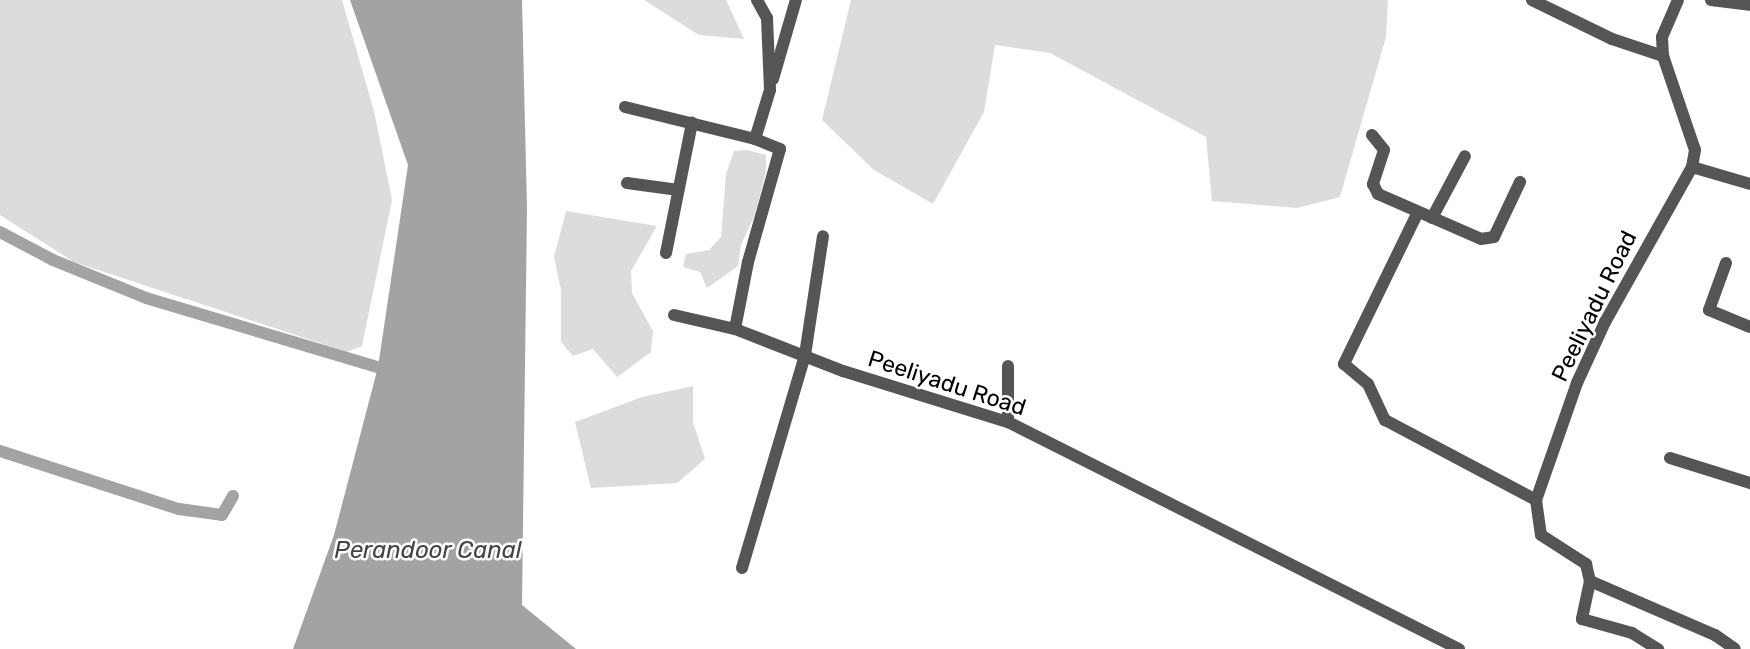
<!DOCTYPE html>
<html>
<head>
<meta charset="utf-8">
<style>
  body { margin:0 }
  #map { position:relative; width:1750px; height:649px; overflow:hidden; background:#fff; font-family:Rubik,sans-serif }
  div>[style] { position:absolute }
  .green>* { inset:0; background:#dcdcdc }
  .water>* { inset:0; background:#a3a3a3 }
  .canal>* { height:12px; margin:-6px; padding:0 6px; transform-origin:6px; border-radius:6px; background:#a3a3a3 }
  .minor>* { height:12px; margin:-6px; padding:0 6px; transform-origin:6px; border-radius:6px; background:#555 }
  span { translate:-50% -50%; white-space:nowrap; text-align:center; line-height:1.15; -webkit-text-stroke:5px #fff; paint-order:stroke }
  .street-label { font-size:23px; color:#000 }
  .water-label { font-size:24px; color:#444; font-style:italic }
</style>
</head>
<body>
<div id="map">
  <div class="green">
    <div style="clip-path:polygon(0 0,342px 0,374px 111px,392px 200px,362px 346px,347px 352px,74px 262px,0 215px)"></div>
    <div style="clip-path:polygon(644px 0,726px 0,744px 39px,699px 35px)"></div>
    <div style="clip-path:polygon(851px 0,1388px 0,1386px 37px,1340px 197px,1297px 208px,1212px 201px,1206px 137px,1050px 53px,995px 45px,984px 112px,933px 204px,874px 170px,822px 120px)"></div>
    <div style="clip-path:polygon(747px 150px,766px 155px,766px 172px,755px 214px,741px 245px,738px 266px,707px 288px,700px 272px,683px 267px,686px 254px,709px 250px,721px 237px,726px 174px,734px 151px)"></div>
    <div style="clip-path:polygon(566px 211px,657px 226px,631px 271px,632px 293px,653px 331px,651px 352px,617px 377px,593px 349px,573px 356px,561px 342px,561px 290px,554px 257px)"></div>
    <div style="clip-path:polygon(693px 386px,693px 422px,705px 459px,677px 483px,591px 488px,575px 422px,642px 397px)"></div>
  </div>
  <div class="water">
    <div style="clip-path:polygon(350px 0,522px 0,527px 208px,522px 605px,576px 649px,293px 649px,334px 535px,378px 367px,408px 165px)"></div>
  </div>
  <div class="canal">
    <div style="left:0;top:232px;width:60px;rotate:27.8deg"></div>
    <div style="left:53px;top:260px;width:100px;rotate:22.2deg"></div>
    <div style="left:146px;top:298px;width:242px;rotate:16.6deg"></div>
    <div style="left:0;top:451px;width:188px;rotate:18deg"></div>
    <div style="left:179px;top:509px;width:43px;rotate:7.9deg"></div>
    <div style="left:222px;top:515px;width:22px;rotate:-60deg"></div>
  </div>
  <div class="minor">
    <div style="left:757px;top:0;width:21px;rotate:61deg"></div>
    <div style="left:767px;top:18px;width:72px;rotate:87.6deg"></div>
    <div style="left:770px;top:90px;width:51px;rotate:107deg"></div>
    <div style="left:755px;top:139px;width:27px;rotate:22deg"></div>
    <div style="left:780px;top:149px;width:117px;rotate:105.8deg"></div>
    <div style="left:748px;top:262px;width:68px;rotate:101deg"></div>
    <div style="left:735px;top:329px;width:116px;rotate:21.3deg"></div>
    <div style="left:843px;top:371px;width:173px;rotate:17.2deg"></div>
    <div style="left:1008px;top:422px;width:505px;rotate:26.72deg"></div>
    <div style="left:1532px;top:0;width:89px;rotate:26deg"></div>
    <div style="left:1612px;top:39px;width:54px;rotate:18.4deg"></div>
    <div style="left:1663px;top:56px;width:99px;rotate:71.2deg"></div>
    <div style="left:1695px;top:150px;width:17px;rotate:100deg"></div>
    <div style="left:1692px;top:167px;width:178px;rotate:119.3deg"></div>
    <div style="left:1605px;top:322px;width:67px;rotate:114.7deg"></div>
    <div style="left:1577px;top:383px;width:124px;rotate:109.3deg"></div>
    <div style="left:1536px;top:500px;width:35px;rotate:82deg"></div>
    <div style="left:1541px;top:535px;width:54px;rotate:32.8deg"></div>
    <div style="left:1586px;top:564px;width:17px;rotate:77deg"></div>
    <div style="left:1590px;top:581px;width:39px;rotate:102deg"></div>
    <div style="left:1582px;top:619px;width:52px;rotate:15.6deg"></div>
    <div style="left:1632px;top:633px;width:31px;rotate:32deg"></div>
    <div style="left:1711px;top:0;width:39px;rotate:7deg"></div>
    <div style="left:1663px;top:56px;width:19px;rotate:-93deg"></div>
    <div style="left:1662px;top:37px;width:40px;rotate:-66.6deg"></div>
    <div style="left:773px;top:79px;width:82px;rotate:-73.8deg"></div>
    <div style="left:625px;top:107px;width:134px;rotate:13.8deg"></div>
    <div style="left:1372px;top:135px;width:19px;rotate:51deg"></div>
    <div style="left:1384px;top:150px;width:36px;rotate:108deg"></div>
    <div style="left:1373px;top:184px;width:11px;rotate:63deg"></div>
    <div style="left:1378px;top:194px;width:112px;rotate:23.6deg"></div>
    <div style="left:1481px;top:239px;width:13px;rotate:-9deg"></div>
    <div style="left:1494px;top:237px;width:61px;rotate:-64.7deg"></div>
    <div style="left:1692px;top:167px;width:60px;rotate:16.3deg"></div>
    <div style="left:627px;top:183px;width:52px;rotate:7.7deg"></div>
    <div style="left:1417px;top:214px;width:167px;rotate:116deg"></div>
    <div style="left:1344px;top:364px;width:31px;rotate:40deg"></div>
    <div style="left:1368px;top:384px;width:40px;rotate:65deg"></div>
    <div style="left:1385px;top:420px;width:171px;rotate:27.9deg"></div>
    <div style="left:1432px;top:218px;width:70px;rotate:-62deg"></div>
    <div style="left:666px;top:253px;width:133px;rotate:-78.7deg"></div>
    <div style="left:1726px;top:263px;width:50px;rotate:109.9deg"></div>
    <div style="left:1709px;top:310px;width:44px;rotate:22.5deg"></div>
    <div style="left:674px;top:315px;width:63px;rotate:12.9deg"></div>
    <div style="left:1008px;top:366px;width:56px;rotate:90deg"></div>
    <div style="left:1670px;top:458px;width:84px;rotate:17.4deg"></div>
    <div style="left:742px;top:568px;width:222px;rotate:-73.5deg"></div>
    <div style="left:805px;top:355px;width:120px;rotate:-81.4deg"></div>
    <div style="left:1590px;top:581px;width:136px;rotate:23.4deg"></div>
    <div style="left:1715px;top:635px;width:24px;rotate:35deg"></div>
  </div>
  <div class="street-label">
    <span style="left:1594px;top:306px;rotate:-64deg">Peeliyadu Road</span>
    <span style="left:947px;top:383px;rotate:18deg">Peeliyadu Road</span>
  </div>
  <div class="water-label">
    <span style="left:428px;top:551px">Perandoor Canal</span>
  </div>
</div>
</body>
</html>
